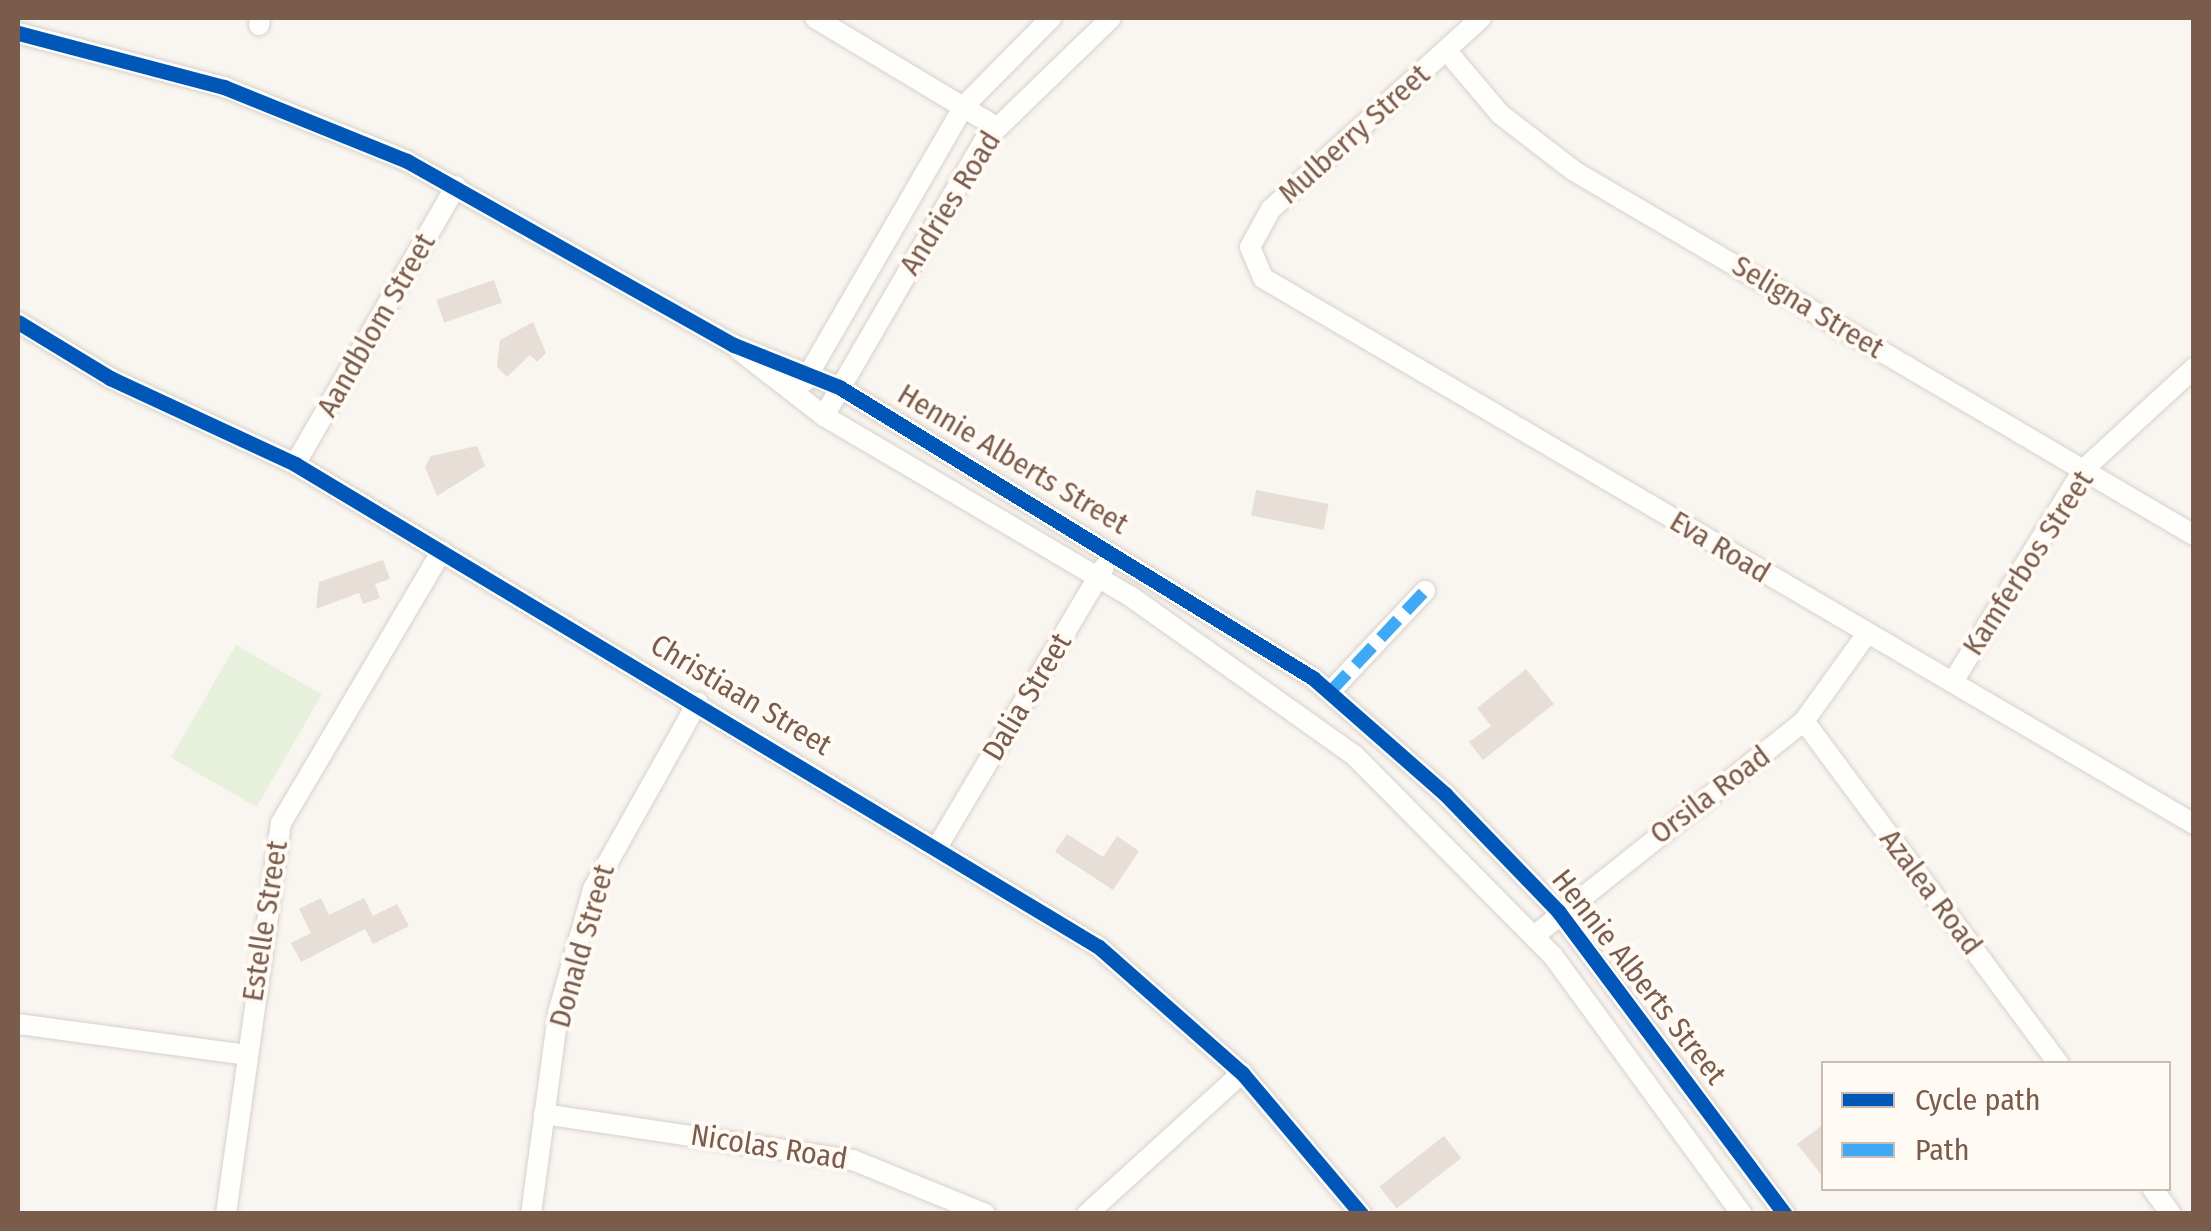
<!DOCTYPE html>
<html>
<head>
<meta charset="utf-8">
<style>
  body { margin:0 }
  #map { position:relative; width:2211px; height:1231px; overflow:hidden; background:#f9f5f0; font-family:"Fira Sans Condensed",sans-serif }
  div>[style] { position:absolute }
  .green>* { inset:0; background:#e7f0db; transform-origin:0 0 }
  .building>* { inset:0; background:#e6ded7; transform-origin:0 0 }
  .roads { filter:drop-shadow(0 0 2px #d7d1cb) drop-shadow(0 0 2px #d7d1cb) }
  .minor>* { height:20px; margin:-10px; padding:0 10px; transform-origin:10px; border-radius:10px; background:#fefefd }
  .quiet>* { height:12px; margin-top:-6px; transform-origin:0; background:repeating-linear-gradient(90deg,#3fa9f5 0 25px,transparent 0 37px) }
  .cycleway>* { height:15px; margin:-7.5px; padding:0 7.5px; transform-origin:7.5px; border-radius:7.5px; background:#0057b8 }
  span { translate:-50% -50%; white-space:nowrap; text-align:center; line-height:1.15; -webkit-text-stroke:8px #fffaf3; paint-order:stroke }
  .street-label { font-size:30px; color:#7a5c4d }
  .frame { position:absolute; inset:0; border:20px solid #7a5c4d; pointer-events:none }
  .legend { position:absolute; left:1821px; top:1061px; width:350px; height:130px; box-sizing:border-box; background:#fffaf3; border:2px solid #cabbb1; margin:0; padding:12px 18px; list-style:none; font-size:30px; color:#7a5c4d }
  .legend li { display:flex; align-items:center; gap:20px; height:50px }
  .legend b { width:50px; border:2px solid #cabbb1 }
</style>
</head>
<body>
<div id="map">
  <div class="green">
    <div style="left:236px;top:645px;width:99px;height:130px;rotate:30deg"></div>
  </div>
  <div class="building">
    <div style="left:494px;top:280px;width:24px;height:61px;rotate:71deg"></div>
    <div style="clip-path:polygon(533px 322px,546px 353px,537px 362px,530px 355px,507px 377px,497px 367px,500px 340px)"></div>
    <div style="clip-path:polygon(477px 446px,485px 466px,437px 496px,425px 467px,431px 456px)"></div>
    <div style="left:1256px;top:490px;width:74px;height:26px;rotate:11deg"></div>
    <div style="clip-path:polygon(383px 560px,390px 579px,375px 584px,380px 598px,363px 604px,359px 593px,316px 609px,319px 582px)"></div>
    <div style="clip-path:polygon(1526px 669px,1554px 704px,1483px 760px,1469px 742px,1491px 726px,1477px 708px)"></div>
    <div style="clip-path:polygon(1067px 834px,1103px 857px,1117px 836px,1139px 851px,1113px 890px,1055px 852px)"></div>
    <div style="clip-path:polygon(321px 898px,329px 915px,364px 898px,373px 916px,397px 904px,409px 926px,373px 944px,365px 929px,301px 962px,291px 943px,311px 933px,299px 909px)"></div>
    <div style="clip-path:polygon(1824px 1124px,1824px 1178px,1797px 1144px)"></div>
    <div style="left:1444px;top:1136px;width:28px;height:82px;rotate:52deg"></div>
  </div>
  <div class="roads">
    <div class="minor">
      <div style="left:815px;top:18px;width:210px;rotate:31deg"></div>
      <div style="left:1481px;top:18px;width:284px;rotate:137.7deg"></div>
      <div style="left:1271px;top:209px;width:43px;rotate:118.9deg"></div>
      <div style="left:1250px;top:247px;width:34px;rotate:67deg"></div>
      <div style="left:1263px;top:278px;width:1079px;rotate:30.39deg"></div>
      <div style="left:259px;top:25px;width:7px;rotate:-82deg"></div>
      <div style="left:18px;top:33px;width:213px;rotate:14.7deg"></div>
      <div style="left:224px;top:87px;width:197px;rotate:22deg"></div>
      <div style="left:407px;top:161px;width:375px;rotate:29.4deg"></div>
      <div style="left:734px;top:345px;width:113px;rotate:21.8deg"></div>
      <div style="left:839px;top:387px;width:556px;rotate:31.55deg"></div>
      <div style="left:1313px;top:678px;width:176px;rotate:41.3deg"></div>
      <div style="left:1445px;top:794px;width:163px;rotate:46deg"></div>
      <div style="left:1558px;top:911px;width:379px;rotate:53.2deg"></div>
      <div style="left:1446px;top:50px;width:84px;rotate:49.8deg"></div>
      <div style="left:1500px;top:114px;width:93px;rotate:37.6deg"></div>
      <div style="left:1574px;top:171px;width:719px;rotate:30.42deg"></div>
      <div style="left:18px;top:322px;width:108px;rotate:31.3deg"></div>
      <div style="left:110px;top:378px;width:204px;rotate:24.9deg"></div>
      <div style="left:295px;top:464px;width:938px;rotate:31deg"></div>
      <div style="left:1099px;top:947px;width:191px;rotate:41.4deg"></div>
      <div style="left:1242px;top:1073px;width:185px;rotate:49.8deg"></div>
      <div style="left:739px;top:350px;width:108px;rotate:37.8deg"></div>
      <div style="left:824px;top:416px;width:355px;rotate:30.5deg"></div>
      <div style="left:1130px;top:596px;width:275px;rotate:35.4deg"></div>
      <div style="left:1354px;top:755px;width:283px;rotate:45.3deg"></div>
      <div style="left:1553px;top:956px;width:320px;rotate:53.8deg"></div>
      <div style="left:804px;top:382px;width:319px;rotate:-59.9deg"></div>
      <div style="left:964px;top:106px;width:124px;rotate:-45.3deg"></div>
      <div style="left:824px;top:416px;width:318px;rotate:-59.8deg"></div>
      <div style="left:984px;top:141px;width:177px;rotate:-44.1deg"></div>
      <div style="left:295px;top:464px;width:321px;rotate:-59.9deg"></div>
      <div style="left:1954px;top:680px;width:246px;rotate:-58.4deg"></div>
      <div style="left:2083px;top:470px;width:151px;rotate:-42.6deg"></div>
      <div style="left:1330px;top:692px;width:139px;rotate:-46.8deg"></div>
      <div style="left:1804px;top:721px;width:427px;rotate:53.4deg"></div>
      <div style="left:939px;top:844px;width:322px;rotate:-59.2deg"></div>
      <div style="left:1534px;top:936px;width:345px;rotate:-38.5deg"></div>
      <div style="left:1804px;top:721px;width:106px;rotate:-54.2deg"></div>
      <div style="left:18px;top:1024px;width:230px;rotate:7.7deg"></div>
      <div style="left:544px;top:1114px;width:312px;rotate:8.5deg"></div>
      <div style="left:853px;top:1160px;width:143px;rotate:22.2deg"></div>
      <div style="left:2152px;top:1188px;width:32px;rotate:54deg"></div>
      <div style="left:226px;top:1214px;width:395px;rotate:-82deg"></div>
      <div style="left:281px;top:823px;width:316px;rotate:-59.4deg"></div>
      <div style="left:531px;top:1214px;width:203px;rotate:-82.3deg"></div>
      <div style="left:558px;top:1013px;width:129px;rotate:-74.2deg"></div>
      <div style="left:593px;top:889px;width:214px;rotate:-60.7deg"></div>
      <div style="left:1087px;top:1214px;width:210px;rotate:-42.3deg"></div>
    </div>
  </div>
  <div class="quiet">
    <div style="left:1330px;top:692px;width:139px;rotate:-46.8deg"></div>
  </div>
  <div class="cycleway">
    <div style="left:18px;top:33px;width:213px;rotate:14.7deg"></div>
    <div style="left:224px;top:87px;width:197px;rotate:22deg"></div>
    <div style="left:407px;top:161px;width:375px;rotate:29.4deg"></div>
    <div style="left:734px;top:345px;width:113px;rotate:21.8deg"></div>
    <div style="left:839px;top:387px;width:556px;rotate:31.55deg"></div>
    <div style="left:1313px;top:678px;width:176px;rotate:41.3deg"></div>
    <div style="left:1445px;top:794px;width:163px;rotate:46deg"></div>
    <div style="left:1558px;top:911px;width:379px;rotate:53.2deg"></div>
    <div style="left:18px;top:322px;width:108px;rotate:31.3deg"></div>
    <div style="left:110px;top:378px;width:204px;rotate:24.9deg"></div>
    <div style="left:295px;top:464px;width:938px;rotate:31deg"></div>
    <div style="left:1099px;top:947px;width:191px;rotate:41.4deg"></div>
    <div style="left:1242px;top:1073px;width:185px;rotate:49.8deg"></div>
  </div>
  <div class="street-label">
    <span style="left:1354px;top:134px;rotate:-42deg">Mulberry Street</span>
    <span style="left:950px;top:203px;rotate:-58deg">Andries Road</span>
    <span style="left:1808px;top:307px;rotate:31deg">Seligna Street</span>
    <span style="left:376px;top:325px;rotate:-60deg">Aandblom Street</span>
    <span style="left:1013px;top:459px;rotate:31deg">Hennie Alberts Street</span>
    <span style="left:1720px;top:547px;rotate:31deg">Eva Road</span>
    <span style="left:2028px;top:563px;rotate:-57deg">Kamferbos Street</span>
    <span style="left:741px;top:695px;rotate:31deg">Christiaan Street</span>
    <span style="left:1027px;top:697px;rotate:-59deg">Dalia Street</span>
    <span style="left:1710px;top:795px;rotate:-37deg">Orsila Road</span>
    <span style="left:1931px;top:892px;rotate:53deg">Azalea Road</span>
    <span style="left:265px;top:921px;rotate:-81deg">Estelle Street</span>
    <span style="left:582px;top:946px;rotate:-74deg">Donald Street</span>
    <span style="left:1639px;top:977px;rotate:52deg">Hennie Alberts Street</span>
    <span style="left:769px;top:1147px;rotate:9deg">Nicolas Road</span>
  </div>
  <div class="frame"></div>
  <ul class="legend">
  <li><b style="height:12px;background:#0057b8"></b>Cycle path</li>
  <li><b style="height:12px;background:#3fa9f5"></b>Path</li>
  </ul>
</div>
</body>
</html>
